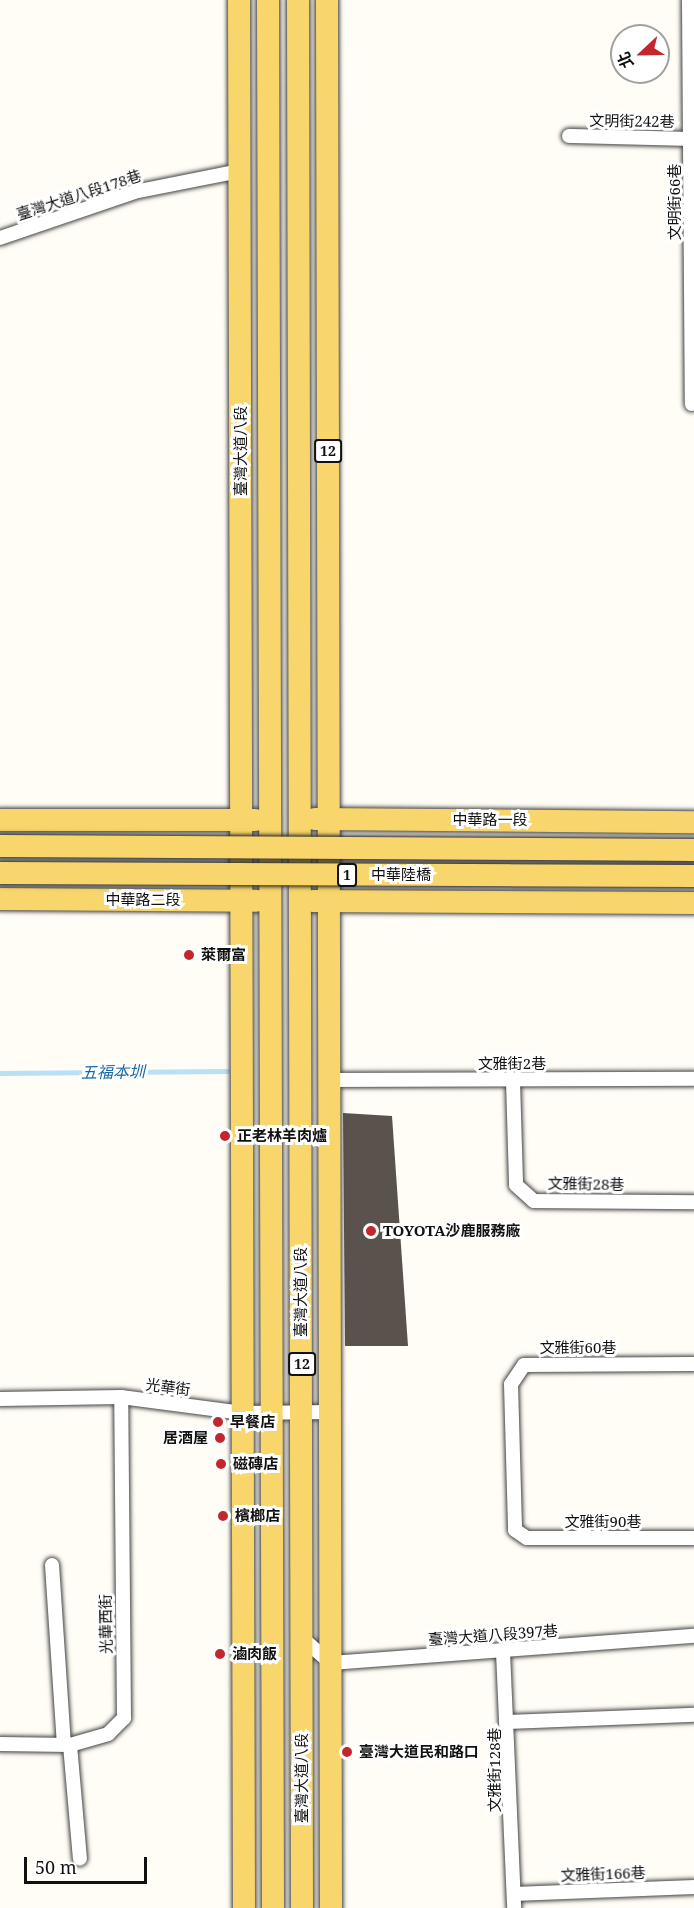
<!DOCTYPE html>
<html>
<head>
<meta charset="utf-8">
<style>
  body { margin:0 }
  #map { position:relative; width:694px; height:1908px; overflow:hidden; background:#fffdf5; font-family:"Noto Serif","Noto Sans TC",serif }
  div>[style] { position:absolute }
  .stream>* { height:5px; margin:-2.5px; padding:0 2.5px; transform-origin:2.5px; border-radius:2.5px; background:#b9e0f7 }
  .building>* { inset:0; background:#5a524d }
  .roads { filter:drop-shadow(0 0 2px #444) drop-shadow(0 0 2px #444) }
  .minor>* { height:14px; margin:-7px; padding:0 7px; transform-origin:7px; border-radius:7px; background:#fff }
  .primary>* { height:22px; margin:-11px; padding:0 11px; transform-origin:11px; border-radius:11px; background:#f9d66b }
  .bridges { filter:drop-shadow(0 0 2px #222) drop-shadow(0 0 2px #222) }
  .primary-bridge>* { height:22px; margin:-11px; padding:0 11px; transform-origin:11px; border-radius:11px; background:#f9d66b }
  .dots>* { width:16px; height:16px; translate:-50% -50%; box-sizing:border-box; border:3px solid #fff; border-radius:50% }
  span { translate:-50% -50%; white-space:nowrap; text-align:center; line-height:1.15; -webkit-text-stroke:6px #fff; paint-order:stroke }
  .shield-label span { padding:2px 4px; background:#fff; border:2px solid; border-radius:4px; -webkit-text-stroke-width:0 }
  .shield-label { font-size:14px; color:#111; font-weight:700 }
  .street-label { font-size:15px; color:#111 }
  .poi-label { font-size:15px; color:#111; font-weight:700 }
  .left { translate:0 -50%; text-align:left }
  .right { translate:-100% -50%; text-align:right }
  .water-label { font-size:16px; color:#1768a6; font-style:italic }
  .north { position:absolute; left:610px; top:24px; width:60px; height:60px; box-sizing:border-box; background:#fff; border:2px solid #a0a0a0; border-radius:50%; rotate:248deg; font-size:16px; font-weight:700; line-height:24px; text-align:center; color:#111 }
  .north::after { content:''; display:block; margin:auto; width:21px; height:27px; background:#c4262e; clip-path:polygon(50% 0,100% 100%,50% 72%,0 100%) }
  .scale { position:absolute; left:24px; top:1857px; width:123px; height:27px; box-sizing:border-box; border:3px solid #111; border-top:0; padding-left:8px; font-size:18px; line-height:21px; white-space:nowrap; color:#111; -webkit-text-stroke:4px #fff; paint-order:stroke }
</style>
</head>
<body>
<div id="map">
  <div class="stream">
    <div style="left:0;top:1073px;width:227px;rotate:-0.5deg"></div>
  </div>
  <div class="building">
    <div style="clip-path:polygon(343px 1113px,392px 1116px,408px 1346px,345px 1346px)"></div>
  </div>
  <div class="roads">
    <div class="minor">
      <div style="left:689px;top:0;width:404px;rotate:89.6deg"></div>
      <div style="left:569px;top:136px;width:125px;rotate:1.4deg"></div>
      <div style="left:0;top:238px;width:142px;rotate:-18.9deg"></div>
      <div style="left:134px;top:192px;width:107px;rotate:-11.3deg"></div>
      <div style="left:330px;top:1080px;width:364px;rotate:-0.2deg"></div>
      <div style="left:513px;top:1081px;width:104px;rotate:88.3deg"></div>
      <div style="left:516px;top:1185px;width:24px;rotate:42deg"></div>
      <div style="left:534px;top:1201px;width:160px;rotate:0.4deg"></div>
      <div style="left:694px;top:1364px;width:170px;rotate:179.7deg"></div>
      <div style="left:524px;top:1365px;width:23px;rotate:124deg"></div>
      <div style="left:511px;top:1384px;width:146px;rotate:88.4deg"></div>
      <div style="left:515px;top:1530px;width:14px;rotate:34deg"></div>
      <div style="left:527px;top:1538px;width:167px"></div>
      <div style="left:0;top:1399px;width:121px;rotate:-0.9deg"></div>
      <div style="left:121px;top:1397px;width:123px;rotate:7.5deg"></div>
      <div style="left:243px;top:1413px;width:88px;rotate:-0.7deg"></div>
      <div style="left:52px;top:1565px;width:179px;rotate:86.2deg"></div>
      <div style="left:302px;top:1638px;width:38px;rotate:41deg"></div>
      <div style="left:331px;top:1663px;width:364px;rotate:-4.3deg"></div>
      <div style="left:503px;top:1652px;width:256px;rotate:87.5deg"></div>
      <div style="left:508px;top:1722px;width:186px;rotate:-2.2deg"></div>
      <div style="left:0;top:1744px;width:70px;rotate:0.8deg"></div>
      <div style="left:70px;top:1745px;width:40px;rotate:-16deg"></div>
      <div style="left:108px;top:1734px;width:23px;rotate:-45deg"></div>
      <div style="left:124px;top:1718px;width:321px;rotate:-90.5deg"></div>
      <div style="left:70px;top:1745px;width:114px;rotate:85deg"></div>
      <div style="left:514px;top:1894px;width:180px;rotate:-2.2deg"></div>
    </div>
    <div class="primary">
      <div style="left:239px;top:0;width:1908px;rotate:89.85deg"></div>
      <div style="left:268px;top:0;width:1908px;rotate:89.85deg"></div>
      <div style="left:298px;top:0;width:1908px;rotate:89.88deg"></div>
      <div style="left:327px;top:0;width:1908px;rotate:89.88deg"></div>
      <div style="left:315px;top:819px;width:379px;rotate:0.5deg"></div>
      <div style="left:0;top:820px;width:255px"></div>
      <div style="left:0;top:899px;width:256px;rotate:0.4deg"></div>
      <div style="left:313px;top:901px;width:381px;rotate:0.3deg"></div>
    </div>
  </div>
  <div class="bridges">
    <div class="primary-bridge">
      <div style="left:0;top:846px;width:694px;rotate:0.33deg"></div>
      <div style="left:0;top:873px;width:694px;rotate:0.25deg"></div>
    </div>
  </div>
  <div class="dots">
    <div style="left:189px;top:955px;background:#c4262e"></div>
    <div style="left:225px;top:1136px;background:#c4262e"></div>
    <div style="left:371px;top:1231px;background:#c4262e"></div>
    <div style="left:218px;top:1422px;background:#c4262e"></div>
    <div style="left:220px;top:1438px;background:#c4262e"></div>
    <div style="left:221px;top:1464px;background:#c4262e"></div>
    <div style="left:223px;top:1516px;background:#c4262e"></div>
    <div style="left:220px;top:1654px;background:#c4262e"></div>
    <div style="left:347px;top:1752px;background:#c4262e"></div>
  </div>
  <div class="shield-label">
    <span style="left:328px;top:451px">12</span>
    <span style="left:347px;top:875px">1</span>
    <span style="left:302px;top:1364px">12</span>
  </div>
  <div class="street-label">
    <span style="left:632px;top:121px;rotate:1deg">文明街242巷</span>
    <span style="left:79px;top:195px;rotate:-18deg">臺灣大道八段178巷</span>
    <span style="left:675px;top:202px;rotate:-90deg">文明街66巷</span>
    <span style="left:241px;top:451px;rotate:-90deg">臺灣大道八段</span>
    <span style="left:490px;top:820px">中華路一段</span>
    <span style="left:401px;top:875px">中華陸橋</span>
    <span style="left:143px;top:900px">中華路二段</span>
    <span style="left:512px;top:1064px">文雅街2巷</span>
    <span style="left:586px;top:1184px;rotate:1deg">文雅街28巷</span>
    <span style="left:301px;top:1292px;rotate:-90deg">臺灣大道八段</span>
    <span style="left:578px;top:1348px">文雅街60巷</span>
    <span style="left:168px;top:1387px;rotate:7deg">光華街</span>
    <span style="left:603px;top:1522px">文雅街90巷</span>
    <span style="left:106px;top:1624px;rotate:-91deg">光華西街</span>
    <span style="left:493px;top:1635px;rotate:-4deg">臺灣大道八段397巷</span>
    <span style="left:495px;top:1770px;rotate:-90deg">文雅街128巷</span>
    <span style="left:302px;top:1778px;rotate:-90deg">臺灣大道八段</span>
    <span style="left:603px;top:1874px;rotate:-2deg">文雅街166巷</span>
  </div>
  <div class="poi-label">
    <span class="left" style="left:201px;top:955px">萊爾富</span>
    <span class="left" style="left:237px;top:1136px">正老林羊肉爐</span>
    <span class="left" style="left:383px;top:1231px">TOYOTA沙鹿服務廠</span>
    <span class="left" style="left:230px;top:1422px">早餐店</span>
    <span class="right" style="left:208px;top:1438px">居酒屋</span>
    <span class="left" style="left:233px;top:1464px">磁磚店</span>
    <span class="left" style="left:235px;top:1516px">檳榔店</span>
    <span class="left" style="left:232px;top:1654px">滷肉飯</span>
    <span class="left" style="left:359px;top:1752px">臺灣大道民和路口</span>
  </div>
  <div class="water-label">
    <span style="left:113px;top:1072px;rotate:-1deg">五福本圳</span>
  </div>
  <div class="north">北</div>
  <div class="scale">50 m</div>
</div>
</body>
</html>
